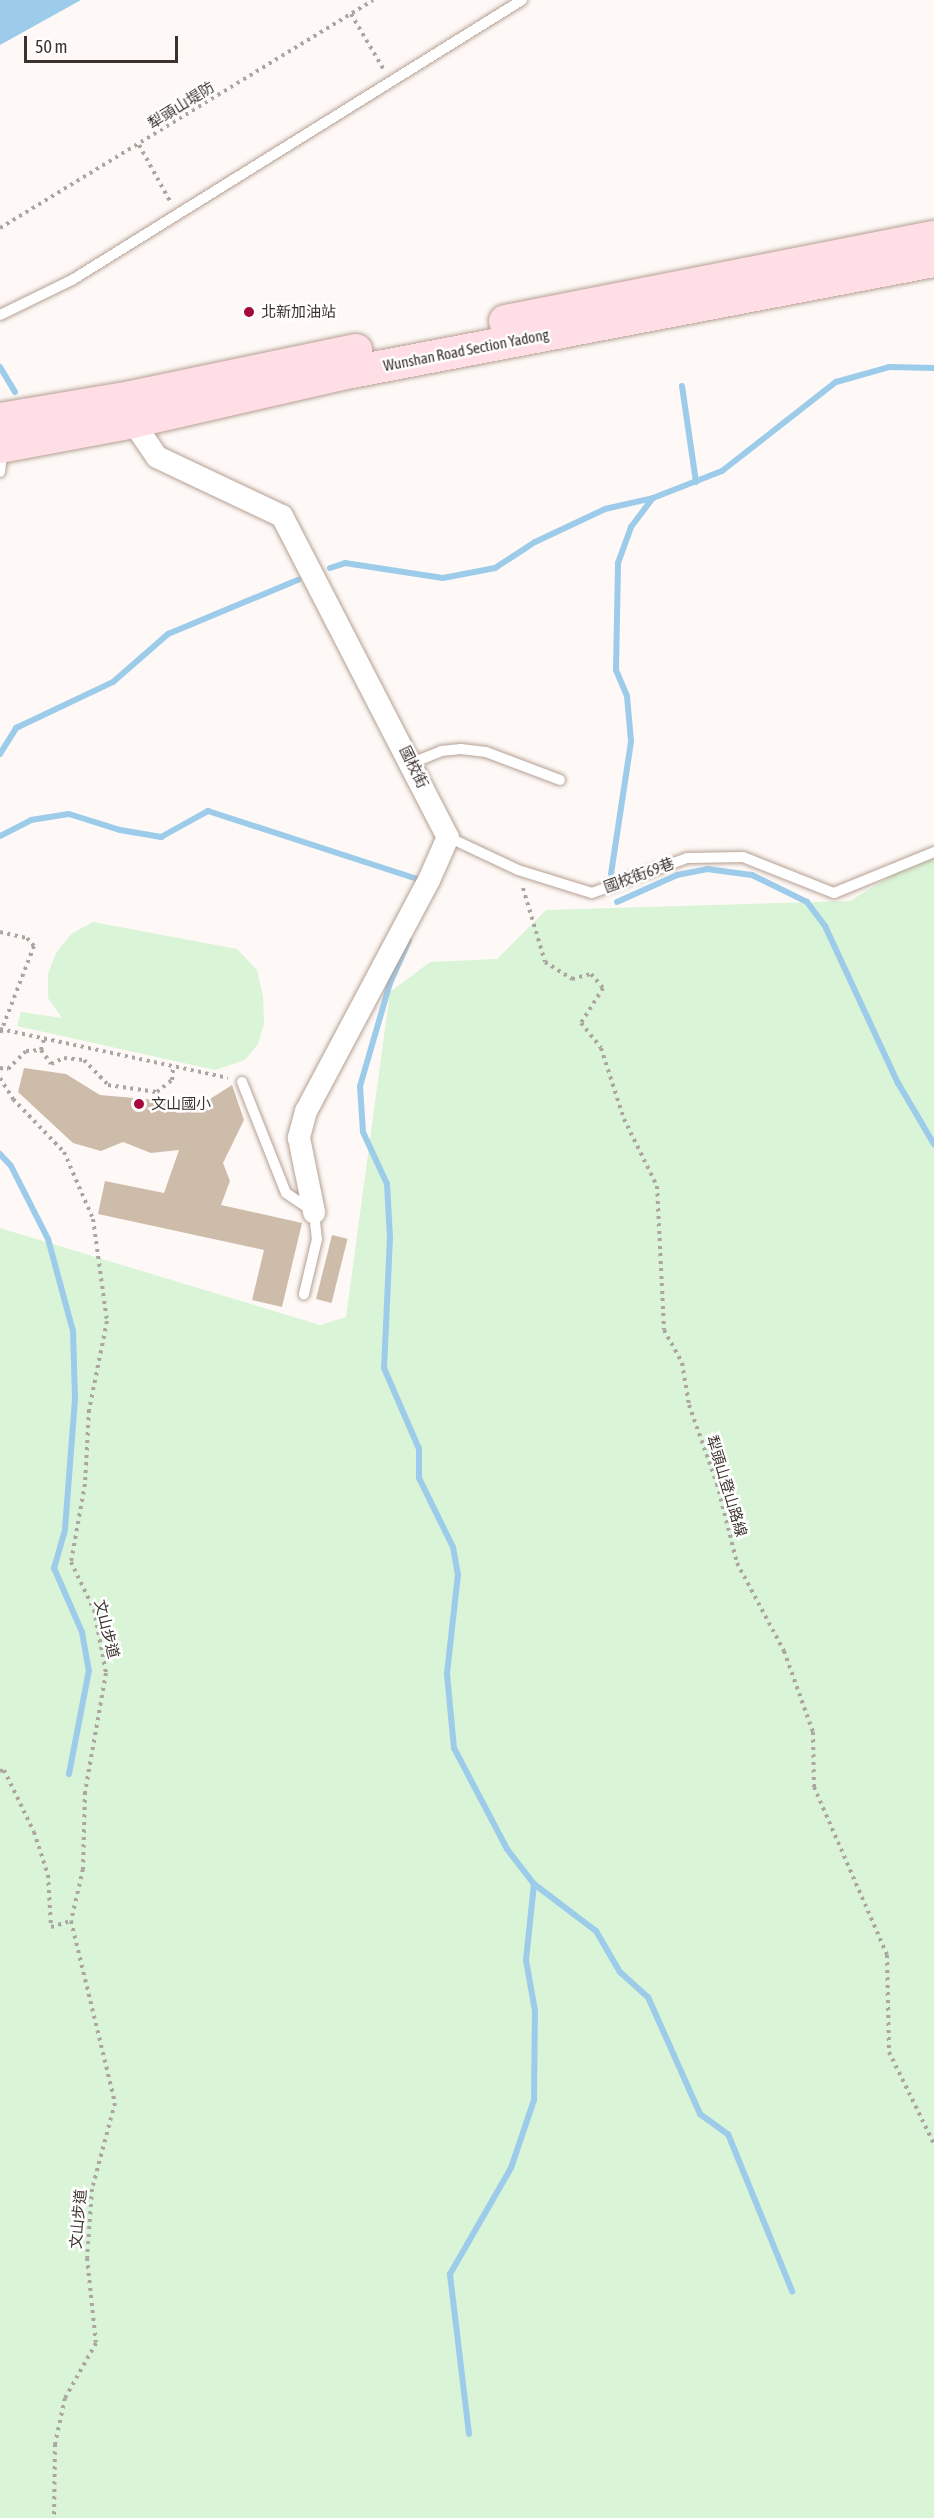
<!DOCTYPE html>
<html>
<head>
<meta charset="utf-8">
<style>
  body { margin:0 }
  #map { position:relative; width:934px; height:2518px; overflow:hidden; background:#fef9f6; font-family:"Asap Condensed","Noto Sans TC",sans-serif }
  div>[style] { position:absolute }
  .green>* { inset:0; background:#d9f4d6 }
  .water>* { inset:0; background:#9dcceb }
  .stream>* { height:6px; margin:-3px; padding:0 3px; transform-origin:3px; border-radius:3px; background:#9dcceb }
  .building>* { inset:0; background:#cebcab; transform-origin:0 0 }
  .path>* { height:4px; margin-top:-2px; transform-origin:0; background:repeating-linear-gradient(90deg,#aca6a2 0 3px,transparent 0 7.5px) }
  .roads { filter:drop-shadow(0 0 2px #b5a093) drop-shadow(0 0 2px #b5a093) }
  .service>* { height:10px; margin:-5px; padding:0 5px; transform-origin:5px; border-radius:5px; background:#fff }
  .minor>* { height:22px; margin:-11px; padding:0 11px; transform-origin:11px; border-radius:11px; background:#fff }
  .secondary>* { height:32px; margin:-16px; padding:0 16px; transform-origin:16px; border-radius:16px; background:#ffdee6 }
  .dots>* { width:16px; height:16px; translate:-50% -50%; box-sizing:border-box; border:3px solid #fff; border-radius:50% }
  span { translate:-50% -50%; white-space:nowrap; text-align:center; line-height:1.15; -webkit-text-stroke:5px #fff; paint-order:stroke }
  .street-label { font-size:15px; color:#3b322d }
  .poi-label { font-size:15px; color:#3b322d }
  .left { translate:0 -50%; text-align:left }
  .scale { position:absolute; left:24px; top:36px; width:154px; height:27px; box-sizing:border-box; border:3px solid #3b322d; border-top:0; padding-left:8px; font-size:18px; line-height:21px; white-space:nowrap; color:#3b322d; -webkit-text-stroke:4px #fff; paint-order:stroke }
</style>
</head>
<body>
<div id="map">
  <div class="green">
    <div style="clip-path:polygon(934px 850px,934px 2518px,0 2518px,0 1228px,320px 1325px,346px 1317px,390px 992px,430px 962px,497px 959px,546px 910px,850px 901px)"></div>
    <div style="clip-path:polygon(93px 922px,237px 949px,257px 970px,263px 996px,264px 1024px,258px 1044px,245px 1060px,215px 1070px,17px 1026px,21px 1012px,62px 1018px,48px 998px,48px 974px,56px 953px,71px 934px)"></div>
  </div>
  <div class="water">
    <div style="clip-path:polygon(0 0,81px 0,0 45px)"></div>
  </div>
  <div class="stream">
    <div style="left:0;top:367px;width:29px;rotate:59deg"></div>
    <div style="left:682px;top:386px;width:97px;rotate:81.7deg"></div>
    <div style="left:330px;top:568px;width:16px;rotate:-18deg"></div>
    <div style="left:345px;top:563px;width:99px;rotate:8.7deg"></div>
    <div style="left:443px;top:578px;width:53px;rotate:-10.9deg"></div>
    <div style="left:495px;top:568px;width:48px;rotate:-33deg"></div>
    <div style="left:535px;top:542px;width:77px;rotate:-25.2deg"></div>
    <div style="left:605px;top:509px;width:49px;rotate:-12.9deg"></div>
    <div style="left:653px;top:498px;width:74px;rotate:-21.4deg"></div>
    <div style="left:722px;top:471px;width:145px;rotate:-38deg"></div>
    <div style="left:836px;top:382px;width:55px;rotate:-15.8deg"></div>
    <div style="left:889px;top:367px;width:45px;rotate:1.3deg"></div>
    <div style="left:0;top:754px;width:31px;rotate:-58deg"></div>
    <div style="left:16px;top:728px;width:107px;rotate:-25.4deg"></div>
    <div style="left:113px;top:682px;width:73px;rotate:-41.1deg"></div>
    <div style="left:168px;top:634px;width:141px;rotate:-22.6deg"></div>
    <div style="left:0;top:836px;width:35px;rotate:-27deg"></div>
    <div style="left:31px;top:820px;width:38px;rotate:-9deg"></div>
    <div style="left:69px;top:814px;width:53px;rotate:17.4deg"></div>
    <div style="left:120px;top:830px;width:42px;rotate:9.7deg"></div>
    <div style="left:161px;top:837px;width:54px;rotate:-29deg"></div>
    <div style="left:208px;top:811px;width:220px;rotate:18deg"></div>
    <div style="left:611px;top:874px;width:134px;rotate:-81.4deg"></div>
    <div style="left:631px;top:741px;width:45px;rotate:-95.1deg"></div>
    <div style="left:627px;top:696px;width:28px;rotate:-113deg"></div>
    <div style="left:616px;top:670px;width:107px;rotate:-88.9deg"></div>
    <div style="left:618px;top:563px;width:38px;rotate:-70deg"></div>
    <div style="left:631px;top:527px;width:36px;rotate:-53deg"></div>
    <div style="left:617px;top:902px;width:66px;rotate:-24.2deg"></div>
    <div style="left:677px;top:875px;width:31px;rotate:-11deg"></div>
    <div style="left:707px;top:869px;width:45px;rotate:7.6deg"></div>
    <div style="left:752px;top:875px;width:61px;rotate:26.1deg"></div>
    <div style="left:807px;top:902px;width:30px;rotate:53deg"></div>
    <div style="left:825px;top:926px;width:173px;rotate:65.1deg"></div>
    <div style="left:898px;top:1083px;width:71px;rotate:59.5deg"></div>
    <div style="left:409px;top:940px;width:47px;rotate:113.8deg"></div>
    <div style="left:390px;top:983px;width:107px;rotate:106.2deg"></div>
    <div style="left:360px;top:1086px;width:46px;rotate:86.3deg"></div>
    <div style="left:363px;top:1132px;width:57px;rotate:65.2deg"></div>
    <div style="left:387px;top:1184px;width:53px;rotate:86.8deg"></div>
    <div style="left:390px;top:1237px;width:131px;rotate:92.6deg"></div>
    <div style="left:384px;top:1368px;width:88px;rotate:66.6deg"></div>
    <div style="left:419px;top:1449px;width:29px;rotate:90deg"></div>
    <div style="left:419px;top:1478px;width:77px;rotate:63.8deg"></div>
    <div style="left:453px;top:1547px;width:27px;rotate:80deg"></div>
    <div style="left:458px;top:1574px;width:101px;rotate:96.3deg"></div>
    <div style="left:447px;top:1674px;width:74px;rotate:84.6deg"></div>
    <div style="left:454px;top:1748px;width:114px;rotate:62.3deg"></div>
    <div style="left:507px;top:1849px;width:44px;rotate:52.4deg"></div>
    <div style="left:534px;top:1884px;width:78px;rotate:37.2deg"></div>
    <div style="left:596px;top:1931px;width:48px;rotate:59.7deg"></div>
    <div style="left:620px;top:1972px;width:38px;rotate:42deg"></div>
    <div style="left:648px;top:1997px;width:128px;rotate:66deg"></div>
    <div style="left:700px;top:2114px;width:34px;rotate:36deg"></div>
    <div style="left:728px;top:2134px;width:170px;rotate:67.8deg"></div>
    <div style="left:0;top:1154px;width:16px;rotate:47deg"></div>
    <div style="left:11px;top:1166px;width:82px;rotate:63.1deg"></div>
    <div style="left:48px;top:1239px;width:95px;rotate:74.8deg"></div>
    <div style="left:73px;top:1331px;width:68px;rotate:88.3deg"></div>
    <div style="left:75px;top:1399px;width:131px;rotate:94.4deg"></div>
    <div style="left:65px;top:1530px;width:40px;rotate:106deg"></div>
    <div style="left:54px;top:1568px;width:70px;rotate:66.4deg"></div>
    <div style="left:82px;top:1632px;width:39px;rotate:80deg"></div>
    <div style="left:89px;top:1670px;width:106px;rotate:100.9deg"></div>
    <div style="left:469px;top:2434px;width:161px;rotate:-96.8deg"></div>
    <div style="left:450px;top:2274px;width:122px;rotate:-60.1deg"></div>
    <div style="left:511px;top:2168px;width:72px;rotate:-71.3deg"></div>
    <div style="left:534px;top:2100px;width:89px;rotate:-89.4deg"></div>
    <div style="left:535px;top:2011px;width:52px;rotate:-100deg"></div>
    <div style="left:526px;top:1960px;width:76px;rotate:-84deg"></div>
  </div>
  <div class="building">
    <div style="clip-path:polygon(24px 1068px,66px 1074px,100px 1095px,202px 1104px,232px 1085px,244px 1120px,223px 1163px,230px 1181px,221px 1205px,302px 1223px,282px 1307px,252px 1300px,264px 1250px,98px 1214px,105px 1181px,164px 1193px,179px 1150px,151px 1153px,123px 1142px,101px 1151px,73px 1143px,18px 1092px)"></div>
    <div style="left:332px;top:1235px;width:16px;height:66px;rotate:14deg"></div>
  </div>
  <div class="path">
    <div style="left:351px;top:14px;width:65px;rotate:59.5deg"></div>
    <div style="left:139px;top:145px;width:66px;rotate:61.1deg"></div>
    <div style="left:0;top:228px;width:437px;rotate:-31.4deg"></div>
    <div style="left:523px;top:888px;width:77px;rotate:73.4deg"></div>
    <div style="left:545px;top:962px;width:32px;rotate:32deg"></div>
    <div style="left:572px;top:979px;width:20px;rotate:-15deg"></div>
    <div style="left:591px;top:974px;width:18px;rotate:49deg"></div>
    <div style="left:603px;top:988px;width:41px;rotate:122.2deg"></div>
    <div style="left:581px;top:1023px;width:32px;rotate:51deg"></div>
    <div style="left:601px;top:1048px;width:75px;rotate:72.1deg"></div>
    <div style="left:624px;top:1119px;width:75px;rotate:63.8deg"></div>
    <div style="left:657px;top:1186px;width:144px;rotate:87.2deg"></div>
    <div style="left:664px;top:1330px;width:38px;rotate:61deg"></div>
    <div style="left:682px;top:1363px;width:43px;rotate:80.5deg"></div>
    <div style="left:689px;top:1405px;width:84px;rotate:70.5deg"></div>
    <div style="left:717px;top:1484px;width:81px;rotate:75.8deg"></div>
    <div style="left:737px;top:1563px;width:100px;rotate:61.9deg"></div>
    <div style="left:784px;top:1651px;width:86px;rotate:70.3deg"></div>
    <div style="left:813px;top:1732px;width:55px;rotate:89deg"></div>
    <div style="left:814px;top:1787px;width:183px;rotate:66.5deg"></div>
    <div style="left:887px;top:1955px;width:97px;rotate:88.8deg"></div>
    <div style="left:889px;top:2052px;width:102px;rotate:63.9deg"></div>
    <div style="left:0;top:932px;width:28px;rotate:13deg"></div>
    <div style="left:27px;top:938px;width:11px;rotate:49deg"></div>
    <div style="left:34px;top:946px;width:94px;rotate:111.1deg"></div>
    <div style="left:0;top:1029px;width:233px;rotate:12.1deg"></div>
    <div style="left:41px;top:1050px;width:11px;rotate:-75deg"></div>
    <div style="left:0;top:1068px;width:8px;rotate:7deg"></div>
    <div style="left:8px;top:1069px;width:25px;rotate:-45deg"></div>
    <div style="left:26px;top:1051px;width:15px;rotate:-4deg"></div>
    <div style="left:41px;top:1050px;width:17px;rotate:54deg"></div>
    <div style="left:51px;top:1064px;width:14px;rotate:-25deg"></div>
    <div style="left:64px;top:1058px;width:20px;rotate:6deg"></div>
    <div style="left:84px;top:1060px;width:35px;rotate:46deg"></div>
    <div style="left:108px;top:1085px;width:49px;rotate:8.1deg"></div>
    <div style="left:157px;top:1092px;width:19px;rotate:-39deg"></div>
    <div style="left:172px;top:1080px;width:12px;rotate:-85deg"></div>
    <div style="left:0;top:1078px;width:25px;rotate:58deg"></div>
    <div style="left:13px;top:1099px;width:74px;rotate:46.1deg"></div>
    <div style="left:64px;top:1152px;width:73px;rotate:66.6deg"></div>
    <div style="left:93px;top:1219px;width:103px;rotate:82.2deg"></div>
    <div style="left:107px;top:1321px;width:91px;rotate:101.4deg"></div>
    <div style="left:89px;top:1410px;width:74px;rotate:93.1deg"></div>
    <div style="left:85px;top:1484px;width:79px;rotate:100.2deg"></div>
    <div style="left:71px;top:1562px;width:53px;rotate:64.4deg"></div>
    <div style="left:94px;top:1610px;width:64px;rotate:79.2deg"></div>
    <div style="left:106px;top:1673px;width:121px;rotate:100deg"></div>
    <div style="left:85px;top:1792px;width:77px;rotate:91.5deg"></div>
    <div style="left:83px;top:1869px;width:53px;rotate:103deg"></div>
    <div style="left:71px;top:1921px;width:187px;rotate:76.4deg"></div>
    <div style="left:115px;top:2103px;width:89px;rotate:105deg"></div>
    <div style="left:92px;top:2189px;width:69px;rotate:94.1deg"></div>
    <div style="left:87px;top:2258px;width:85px;rotate:84deg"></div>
    <div style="left:96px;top:2343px;width:63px;rotate:119.4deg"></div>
    <div style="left:65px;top:2398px;width:47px;rotate:102.3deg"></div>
    <div style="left:55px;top:2444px;width:74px;rotate:90.8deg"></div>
    <div style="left:0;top:1771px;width:4px;rotate:-14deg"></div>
    <div style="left:4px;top:1770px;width:69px;rotate:64.2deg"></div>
    <div style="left:34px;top:1832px;width:45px;rotate:72deg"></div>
    <div style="left:48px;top:1875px;width:52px;rotate:86.7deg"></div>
    <div style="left:51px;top:1927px;width:21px;rotate:-17deg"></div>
  </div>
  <div class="roads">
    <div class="service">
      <div style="left:0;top:315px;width:80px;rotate:-25.9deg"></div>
      <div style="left:72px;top:280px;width:530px;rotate:-31.89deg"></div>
      <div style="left:0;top:472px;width:24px;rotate:-83deg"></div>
      <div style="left:412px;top:763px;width:31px;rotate:-22deg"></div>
      <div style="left:441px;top:751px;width:20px;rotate:-6deg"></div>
      <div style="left:461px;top:749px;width:25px;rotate:7deg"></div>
      <div style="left:486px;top:752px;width:79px;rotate:20.7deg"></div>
      <div style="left:448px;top:837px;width:77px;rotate:25.2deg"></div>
      <div style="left:518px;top:870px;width:77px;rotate:17.3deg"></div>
      <div style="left:592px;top:893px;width:101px;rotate:-20.2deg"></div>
      <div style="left:687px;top:858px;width:56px;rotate:-1deg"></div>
      <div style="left:743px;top:857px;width:98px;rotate:21.6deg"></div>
      <div style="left:834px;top:893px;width:108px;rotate:-22.3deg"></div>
      <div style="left:242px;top:1082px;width:119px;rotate:68.4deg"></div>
      <div style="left:286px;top:1193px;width:34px;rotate:34deg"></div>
      <div style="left:314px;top:1212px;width:27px;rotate:84deg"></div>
      <div style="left:317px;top:1239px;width:57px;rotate:103.3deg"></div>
    </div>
    <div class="minor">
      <div style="left:132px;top:409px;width:13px;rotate:86deg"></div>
      <div style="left:133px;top:422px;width:42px;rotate:55.6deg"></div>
      <div style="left:157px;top:457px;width:138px;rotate:25.3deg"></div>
      <div style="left:282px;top:516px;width:361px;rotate:62.7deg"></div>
      <div style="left:448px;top:837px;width:47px;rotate:113.8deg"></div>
      <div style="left:429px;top:880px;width:262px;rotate:118deg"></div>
      <div style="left:306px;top:1111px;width:28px;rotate:105deg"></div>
      <div style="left:299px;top:1138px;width:76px;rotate:78.5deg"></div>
    </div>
    <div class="secondary">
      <div style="left:505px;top:321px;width:437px;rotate:-11.1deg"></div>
      <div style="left:0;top:419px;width:133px;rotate:-9.5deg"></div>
      <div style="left:131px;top:397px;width:230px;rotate:-11.8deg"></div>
      <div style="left:0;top:447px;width:135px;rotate:-10.6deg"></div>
      <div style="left:133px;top:422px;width:225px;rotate:-12.9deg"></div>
      <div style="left:352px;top:372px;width:592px;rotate:-10.8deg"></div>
    </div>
  </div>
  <div class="dots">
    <div style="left:249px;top:312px;background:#a50a3b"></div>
    <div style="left:139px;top:1104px;background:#a50a3b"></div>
  </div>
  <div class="street-label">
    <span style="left:181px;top:105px;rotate:-32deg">犁頭山堤防</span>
    <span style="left:466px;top:350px;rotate:-11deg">Wunshan Road Section Yadong</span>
    <span style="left:414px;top:767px;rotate:64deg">國校街</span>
    <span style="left:639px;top:875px;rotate:-20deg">國校街69巷</span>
    <span style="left:727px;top:1486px;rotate:73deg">犁頭山登山路線</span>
    <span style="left:107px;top:1629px;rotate:76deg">文山步道</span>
    <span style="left:78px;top:2219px;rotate:-85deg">文山步道</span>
  </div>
  <div class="poi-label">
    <span class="left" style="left:261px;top:312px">北新加油站</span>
    <span class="left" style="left:151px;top:1104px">文山國小</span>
  </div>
  <div class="scale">50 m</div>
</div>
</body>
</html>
